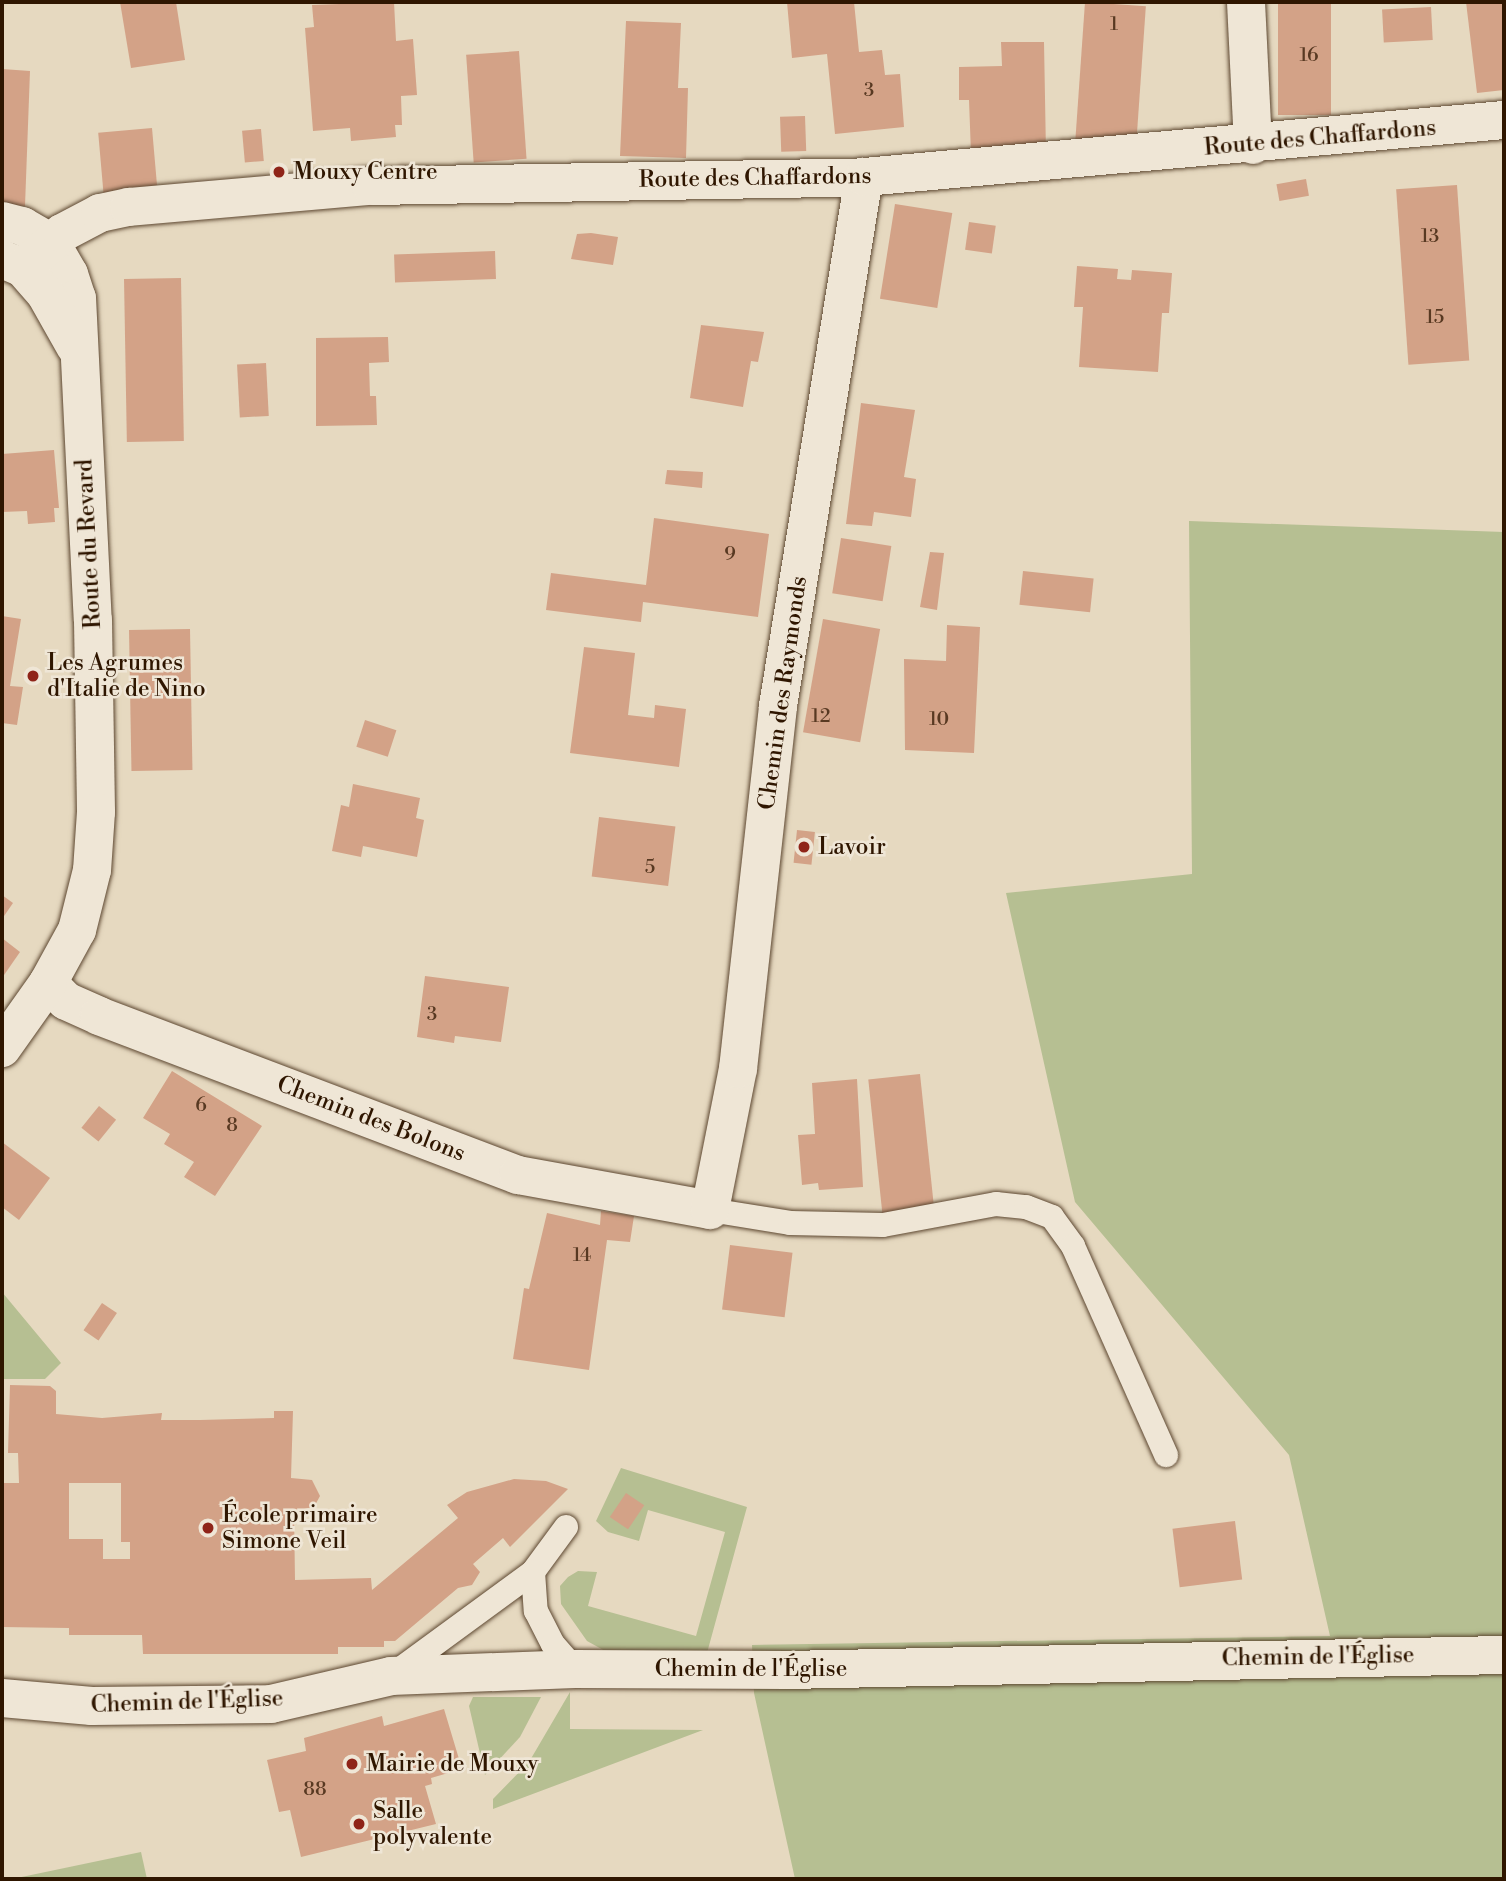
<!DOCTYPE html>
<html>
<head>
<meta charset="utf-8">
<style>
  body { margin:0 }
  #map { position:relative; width:1506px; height:1881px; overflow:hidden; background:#e6d9c0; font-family:"Libre Bodoni",serif }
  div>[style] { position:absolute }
  .green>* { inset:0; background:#b6bf92 }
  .building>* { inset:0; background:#d3a287; transform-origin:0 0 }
  .roads { filter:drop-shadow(0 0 2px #5d4730) drop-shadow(0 0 2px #5d4730) }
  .lane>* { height:24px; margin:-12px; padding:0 12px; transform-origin:12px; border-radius:12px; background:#efe6d6 }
  .street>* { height:38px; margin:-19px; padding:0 19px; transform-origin:19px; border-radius:19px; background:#efe6d6 }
  .secondary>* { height:38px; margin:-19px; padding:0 19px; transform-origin:19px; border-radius:19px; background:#efe6d6 }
  .dots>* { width:19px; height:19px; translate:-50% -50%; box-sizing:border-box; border:4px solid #efe6d6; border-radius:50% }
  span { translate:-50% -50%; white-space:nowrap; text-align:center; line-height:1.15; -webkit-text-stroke:5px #efe6d6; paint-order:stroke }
  .number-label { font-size:19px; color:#583922 }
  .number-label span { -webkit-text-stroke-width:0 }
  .street-label { font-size:23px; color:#2f1600 }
  .poi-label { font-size:23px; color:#2f1600 }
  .left { translate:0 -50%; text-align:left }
  .frame { position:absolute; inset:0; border:4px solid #2f1600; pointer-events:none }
</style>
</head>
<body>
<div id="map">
  <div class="green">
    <div style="clip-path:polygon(1189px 521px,1504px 532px,1504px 1879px,795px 1879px,754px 1693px,752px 1645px,1330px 1636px,1289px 1455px,1075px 1202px,1006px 893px,1192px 874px)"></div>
    <div style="clip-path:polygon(2px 1292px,61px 1363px,45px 1379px,3px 1379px,2px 1429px)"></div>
    <div style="clip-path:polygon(621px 1468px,747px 1507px,707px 1653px,607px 1652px,587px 1641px,561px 1604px,560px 1586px,568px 1577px,578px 1571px,597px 1572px,588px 1606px,696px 1636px,725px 1532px,648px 1510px,639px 1541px,608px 1532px,596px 1521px)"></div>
    <div style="clip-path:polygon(570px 1692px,570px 1729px,703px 1730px,493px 1809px,493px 1799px,529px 1762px)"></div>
    <div style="clip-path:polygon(473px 1697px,541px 1697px,520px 1737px,485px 1775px,469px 1706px)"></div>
    <div style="clip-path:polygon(141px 1852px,147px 1879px,12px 1879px)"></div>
  </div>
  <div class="building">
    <div style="clip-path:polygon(120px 2px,176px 2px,185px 60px,131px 68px)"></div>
    <div style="clip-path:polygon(394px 2px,396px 41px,413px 39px,417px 95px,401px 96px,402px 125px,395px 125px,396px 137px,351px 141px,350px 128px,313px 131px,305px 28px,314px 27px,312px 5px)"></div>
    <div style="clip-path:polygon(787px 2px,854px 2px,859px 52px,882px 50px,885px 75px,900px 74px,904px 127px,835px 134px,827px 54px,792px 58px)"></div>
    <div style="left:1085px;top:2px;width:61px;height:138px;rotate:4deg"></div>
    <div style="left:1278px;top:2px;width:53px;height:113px"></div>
    <div style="clip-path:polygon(1466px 2px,1504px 2px,1504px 90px,1477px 93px)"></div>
    <div style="left:1431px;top:7px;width:33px;height:49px;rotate:87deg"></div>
    <div style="clip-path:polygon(626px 21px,681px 23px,678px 88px,688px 88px,686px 158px,620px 156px)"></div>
    <div style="clip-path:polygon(1001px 42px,1044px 42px,1046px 153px,971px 154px,969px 100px,959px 100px,959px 67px,1002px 66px)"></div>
    <div style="left:519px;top:51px;width:108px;height:53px;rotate:86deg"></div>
    <div style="clip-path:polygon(2px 69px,30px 71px,25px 206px,2px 205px)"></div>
    <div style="left:805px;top:116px;width:35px;height:25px;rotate:88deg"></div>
    <div style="left:152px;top:128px;width:63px;height:54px;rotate:85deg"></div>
    <div style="left:261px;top:129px;width:32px;height:19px;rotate:85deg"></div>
    <div style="left:1306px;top:179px;width:17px;height:30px;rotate:80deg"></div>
    <div style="left:1457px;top:185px;width:176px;height:61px;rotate:86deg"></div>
    <div style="left:895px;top:204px;width:58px;height:96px;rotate:9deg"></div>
    <div style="left:969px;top:222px;width:27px;height:28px;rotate:8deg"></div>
    <div style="clip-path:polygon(591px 233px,618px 237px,613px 265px,571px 259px,577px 234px)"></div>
    <div style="left:495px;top:251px;width:28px;height:101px;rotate:88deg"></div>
    <div style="clip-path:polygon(1077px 266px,1118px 269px,1117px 279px,1131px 280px,1132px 270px,1172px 273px,1169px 313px,1162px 313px,1158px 372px,1079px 367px,1083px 307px,1074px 307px)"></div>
    <div style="left:181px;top:278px;width:163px;height:57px;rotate:89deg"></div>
    <div style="clip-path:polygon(701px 325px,764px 332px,758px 362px,751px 361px,743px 407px,690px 398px)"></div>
    <div style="clip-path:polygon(388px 337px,389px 362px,369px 363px,370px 396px,376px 396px,377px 425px,316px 426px,316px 338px)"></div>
    <div style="left:266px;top:363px;width:53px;height:29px;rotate:87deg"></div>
    <div style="clip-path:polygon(861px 403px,915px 410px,904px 477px,916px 479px,911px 517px,874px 512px,872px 526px,846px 524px)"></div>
    <div style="clip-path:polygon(54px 450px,59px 508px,54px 508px,55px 522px,28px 524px,27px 511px,2px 512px,2px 454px)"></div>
    <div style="clip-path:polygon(667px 470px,703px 472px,702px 488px,665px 484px)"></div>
    <div style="clip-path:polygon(654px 518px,769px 534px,758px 617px,643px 602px,641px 622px,546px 610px,551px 573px,646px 585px)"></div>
    <div style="left:841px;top:538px;width:51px;height:56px;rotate:9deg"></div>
    <div style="clip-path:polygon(930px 552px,944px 553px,937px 610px,920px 607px)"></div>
    <div style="left:1023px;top:571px;width:71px;height:34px;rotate:6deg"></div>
    <div style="clip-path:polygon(2px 616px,21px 619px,10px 686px,23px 687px,17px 725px,2px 723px)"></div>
    <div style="left:823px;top:619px;width:58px;height:115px;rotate:10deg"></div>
    <div style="clip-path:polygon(947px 625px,980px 627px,974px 753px,905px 750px,904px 659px,946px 661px)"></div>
    <div style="left:190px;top:629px;width:141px;height:61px;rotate:89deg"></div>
    <div style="clip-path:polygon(584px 647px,635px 653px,628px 715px,654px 718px,655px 705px,686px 709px,679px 767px,570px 753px)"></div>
    <div style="left:365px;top:720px;width:33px;height:28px;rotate:18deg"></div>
    <div style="clip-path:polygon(353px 784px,420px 798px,416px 818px,424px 820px,417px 857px,363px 846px,361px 857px,332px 851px,341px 805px,349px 807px)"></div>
    <div style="left:599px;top:817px;width:77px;height:60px;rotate:7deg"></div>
    <div style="left:797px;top:830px;width:18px;height:33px;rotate:6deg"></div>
    <div style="clip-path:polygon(2px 895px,13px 903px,2px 919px)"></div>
    <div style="clip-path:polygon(2px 938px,20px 952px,2px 978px)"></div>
    <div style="clip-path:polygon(425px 976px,509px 987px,501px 1042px,455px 1036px,454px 1043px,417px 1037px)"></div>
    <div style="clip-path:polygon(172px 1071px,262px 1126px,215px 1196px,184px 1177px,194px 1162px,164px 1144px,170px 1134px,143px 1118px)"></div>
    <div style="left:920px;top:1074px;width:135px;height:52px;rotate:84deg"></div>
    <div style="clip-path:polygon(857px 1079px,863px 1187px,819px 1190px,818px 1183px,802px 1185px,798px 1135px,815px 1134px,812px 1083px)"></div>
    <div style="left:99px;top:1106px;width:22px;height:28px;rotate:39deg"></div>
    <div style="clip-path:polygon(2px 1142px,50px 1178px,19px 1220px,2px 1207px)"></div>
    <div style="clip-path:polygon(601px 1211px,634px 1216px,630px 1242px,607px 1240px,589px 1370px,513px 1359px,524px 1288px,529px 1289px,547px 1213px,600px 1225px)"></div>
    <div style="left:730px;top:1245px;width:63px;height:65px;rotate:7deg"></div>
    <div style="left:102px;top:1303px;width:18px;height:33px;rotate:34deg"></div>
    <div style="clip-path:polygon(evenodd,10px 1385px,50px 1386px,56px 1391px,56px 1414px,102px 1418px,162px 1413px,161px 1420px,200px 1420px,274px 1418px,274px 1411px,293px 1411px,291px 1478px,312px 1480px,320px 1496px,314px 1507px,294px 1511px,295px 1580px,371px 1578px,372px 1590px,458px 1518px,447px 1505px,467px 1492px,514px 1479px,546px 1481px,568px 1489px,510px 1547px,503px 1538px,473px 1564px,480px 1572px,472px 1585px,458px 1588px,395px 1641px,384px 1641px,384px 1647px,338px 1647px,338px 1654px,143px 1654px,142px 1635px,69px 1635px,69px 1628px,2px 1627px,2px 1483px,19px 1483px,18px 1453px,8px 1453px,10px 1385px,69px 1483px,121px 1483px,121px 1542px,130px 1542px,130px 1559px,103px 1559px,103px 1539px,69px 1539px,69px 1483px)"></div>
    <div style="left:626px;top:1493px;width:22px;height:29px;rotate:34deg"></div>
    <div style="left:1235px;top:1521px;width:59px;height:63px;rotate:83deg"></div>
    <div style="clip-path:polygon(444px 1709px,462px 1769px,431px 1778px,432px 1784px,425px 1786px,436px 1824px,301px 1857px,290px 1810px,279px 1812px,267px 1760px,306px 1751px,304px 1738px,382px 1716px,384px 1726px)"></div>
  </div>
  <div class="roads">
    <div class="lane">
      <div style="left:710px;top:1210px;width:81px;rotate:9.2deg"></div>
      <div style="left:790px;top:1223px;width:93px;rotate:1.2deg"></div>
      <div style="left:883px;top:1225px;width:115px;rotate:-10.5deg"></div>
      <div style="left:996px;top:1204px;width:30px;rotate:6deg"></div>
      <div style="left:1026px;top:1207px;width:28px;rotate:21deg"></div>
      <div style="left:1052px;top:1217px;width:36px;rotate:54deg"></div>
      <div style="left:1073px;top:1246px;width:229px;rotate:66deg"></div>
      <div style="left:566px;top:1527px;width:56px;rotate:126.3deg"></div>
      <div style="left:533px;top:1572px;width:39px;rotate:86deg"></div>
      <div style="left:536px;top:1611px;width:37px;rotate:63deg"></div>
      <div style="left:553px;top:1644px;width:33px;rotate:49deg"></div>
      <div style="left:391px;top:1676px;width:176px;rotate:-36.2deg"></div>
    </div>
    <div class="street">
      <div style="left:48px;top:983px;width:25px;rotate:45deg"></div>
      <div style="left:66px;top:1001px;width:36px;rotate:24deg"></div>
      <div style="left:99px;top:1016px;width:448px;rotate:20.8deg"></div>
      <div style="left:518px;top:1175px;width:195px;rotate:10.3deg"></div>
      <div style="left:710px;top:1210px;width:144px;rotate:-78.8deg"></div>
      <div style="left:738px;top:1069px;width:365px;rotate:-83.7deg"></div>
      <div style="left:778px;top:706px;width:536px;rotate:-80.77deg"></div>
    </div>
    <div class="secondary">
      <div style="left:1246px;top:2px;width:143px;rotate:87.2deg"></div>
      <div style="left:2px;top:221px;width:21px;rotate:14deg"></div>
      <div style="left:22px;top:226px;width:34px;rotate:30deg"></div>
      <div style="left:51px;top:243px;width:36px;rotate:60deg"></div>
      <div style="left:69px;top:274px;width:25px;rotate:72deg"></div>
      <div style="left:77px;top:298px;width:322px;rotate:87.2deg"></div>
      <div style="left:93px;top:620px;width:192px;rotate:89.1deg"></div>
      <div style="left:96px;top:812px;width:58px;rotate:93.9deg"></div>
      <div style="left:92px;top:870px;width:62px;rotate:104deg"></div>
      <div style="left:77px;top:930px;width:60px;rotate:118.7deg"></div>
      <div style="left:48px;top:983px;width:80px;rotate:125.3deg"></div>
      <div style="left:2px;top:259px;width:23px;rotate:23deg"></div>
      <div style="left:23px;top:268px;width:33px;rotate:49deg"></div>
      <div style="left:45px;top:293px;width:61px;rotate:60.5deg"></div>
      <div style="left:23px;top:268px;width:52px;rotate:-41.9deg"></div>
      <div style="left:62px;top:233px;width:43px;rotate:-27.8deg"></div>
      <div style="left:100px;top:213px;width:30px;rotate:-12deg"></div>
      <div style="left:129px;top:207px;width:243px;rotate:-5deg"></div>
      <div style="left:371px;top:186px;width:493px;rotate:-1deg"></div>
      <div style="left:864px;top:177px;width:643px;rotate:-5.09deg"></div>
      <div style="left:2px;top:1698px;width:90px;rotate:5.1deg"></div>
      <div style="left:92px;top:1706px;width:179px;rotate:-0.6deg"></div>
      <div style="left:271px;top:1704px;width:123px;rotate:-13.1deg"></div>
      <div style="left:391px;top:1676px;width:184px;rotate:-2.2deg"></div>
      <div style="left:575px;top:1669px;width:212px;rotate:0.3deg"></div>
      <div style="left:787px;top:1670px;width:717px;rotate:-1.2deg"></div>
    </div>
  </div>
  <div class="dots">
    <div style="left:279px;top:172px;background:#8f2418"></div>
    <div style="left:33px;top:676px;background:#8f2418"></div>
    <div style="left:804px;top:847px;background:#8f2418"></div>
    <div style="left:208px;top:1528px;background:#8f2418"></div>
    <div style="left:352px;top:1764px;background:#8f2418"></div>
    <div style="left:359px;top:1824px;background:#8f2418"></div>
  </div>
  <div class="number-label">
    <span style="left:1114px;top:25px">1</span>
    <span style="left:1309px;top:56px">16</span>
    <span style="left:869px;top:91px">3</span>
    <span style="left:1430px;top:237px">13</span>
    <span style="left:1435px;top:318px">15</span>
    <span style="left:730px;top:555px">9</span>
    <span style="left:821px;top:717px">12</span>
    <span style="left:939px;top:720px">10</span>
    <span style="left:650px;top:868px">5</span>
    <span style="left:432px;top:1015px">3</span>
    <span style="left:201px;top:1106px">6</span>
    <span style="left:232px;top:1126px">8</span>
    <span style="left:582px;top:1256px">14</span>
    <span style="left:315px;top:1790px">88</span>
  </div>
  <div class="street-label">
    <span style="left:1320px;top:138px;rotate:-5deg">Route des Chaffardons</span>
    <span style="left:755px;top:178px;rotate:-1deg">Route des Chaffardons</span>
    <span style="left:89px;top:544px;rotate:-93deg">Route du Revard</span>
    <span style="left:783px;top:693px;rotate:-82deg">Chemin des Raymonds</span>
    <span style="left:371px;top:1119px;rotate:21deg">Chemin des Bolons</span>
    <span style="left:1318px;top:1657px;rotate:-1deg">Chemin de l'Église</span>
    <span style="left:751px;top:1669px">Chemin de l'Église</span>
    <span style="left:187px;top:1702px;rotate:-2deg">Chemin de l'Église</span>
  </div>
  <div class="poi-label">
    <span class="left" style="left:293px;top:172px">Mouxy Centre</span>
    <span class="left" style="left:47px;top:676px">Les Agrumes<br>d'Italie de Nino</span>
    <span class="left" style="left:818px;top:847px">Lavoir</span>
    <span class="left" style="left:222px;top:1528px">École primaire<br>Simone Veil</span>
    <span class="left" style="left:366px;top:1764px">Mairie de Mouxy</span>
    <span class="left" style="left:373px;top:1824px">Salle<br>polyvalente</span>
  </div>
  <div class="frame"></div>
</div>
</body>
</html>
